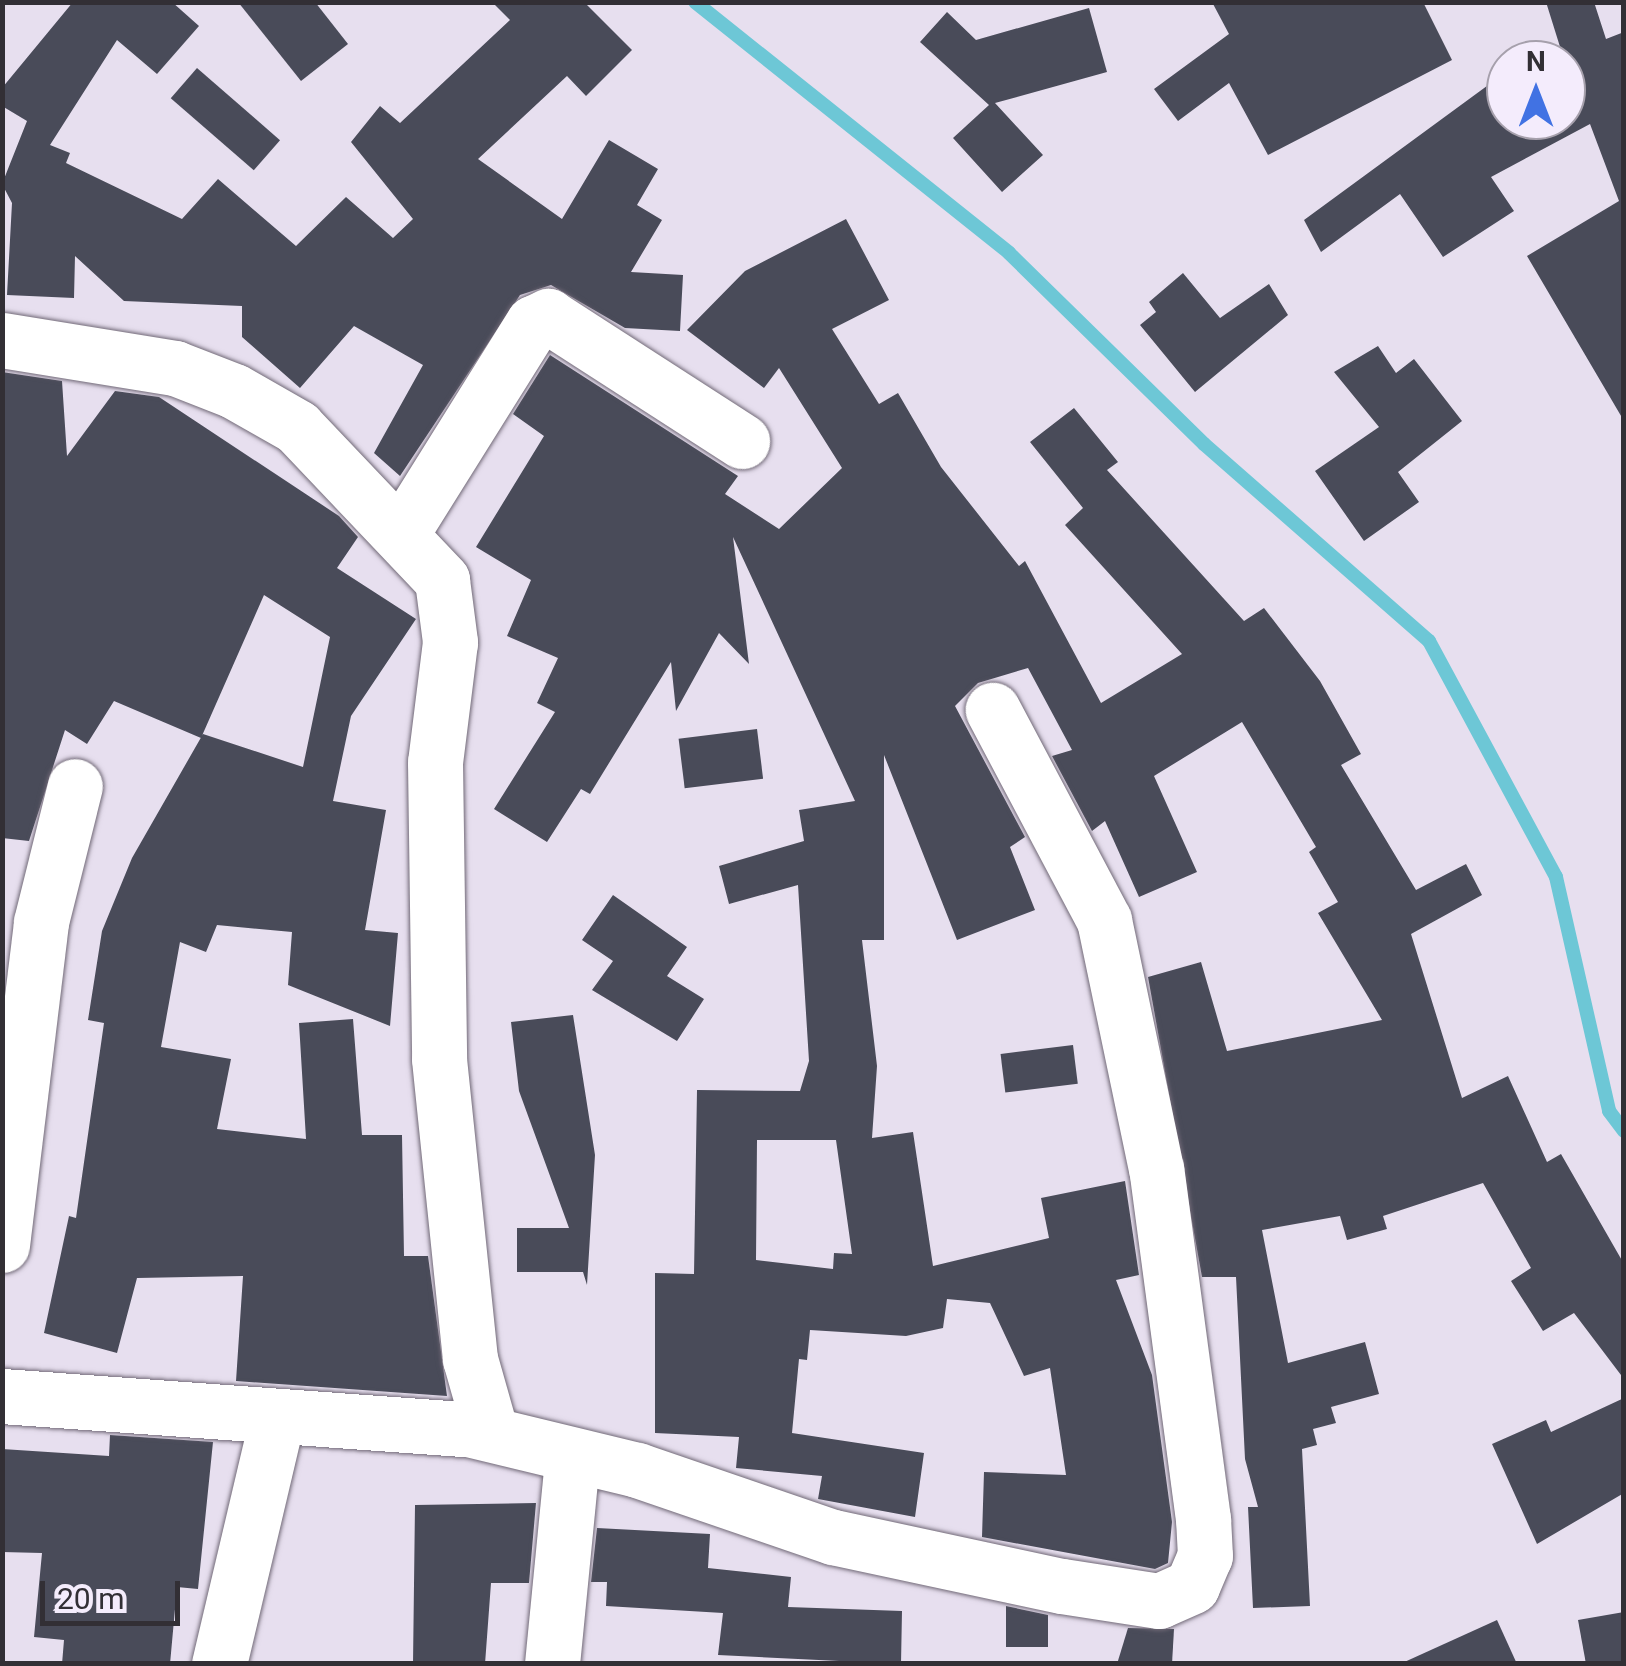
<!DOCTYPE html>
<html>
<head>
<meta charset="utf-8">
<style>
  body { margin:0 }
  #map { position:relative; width:1626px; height:1666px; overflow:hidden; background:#e7dfef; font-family:Roboto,sans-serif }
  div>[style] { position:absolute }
  .stream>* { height:14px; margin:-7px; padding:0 7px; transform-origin:7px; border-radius:7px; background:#6dc7d6 }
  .building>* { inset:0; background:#494b59; transform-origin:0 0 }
  .roads { filter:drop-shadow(0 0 2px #716977) drop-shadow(0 0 2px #716977) }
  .minor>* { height:55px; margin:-27.5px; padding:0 27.5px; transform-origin:27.5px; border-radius:27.5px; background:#fff }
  span { translate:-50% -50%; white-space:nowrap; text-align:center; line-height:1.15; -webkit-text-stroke:10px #f4ecfc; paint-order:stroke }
  .frame { position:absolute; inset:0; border:5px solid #322f35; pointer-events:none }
  .north { position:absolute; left:1486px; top:40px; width:100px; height:100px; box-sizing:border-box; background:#f4ecfc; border:2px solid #a6a0ac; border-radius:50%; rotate:0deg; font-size:28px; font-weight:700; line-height:40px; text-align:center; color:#322f35 }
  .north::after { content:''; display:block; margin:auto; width:35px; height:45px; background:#4172e3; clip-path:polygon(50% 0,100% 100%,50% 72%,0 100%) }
  .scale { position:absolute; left:40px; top:1581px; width:140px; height:45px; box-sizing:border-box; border:5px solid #322f35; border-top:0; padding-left:12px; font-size:30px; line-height:35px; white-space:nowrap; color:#322f35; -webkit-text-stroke:8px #f4ecfc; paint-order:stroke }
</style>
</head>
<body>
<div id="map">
  <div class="stream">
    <div style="left:695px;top:2px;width:402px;rotate:38.6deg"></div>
    <div style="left:1009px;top:253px;width:273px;rotate:44.4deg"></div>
    <div style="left:1204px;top:444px;width:299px;rotate:41.2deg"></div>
    <div style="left:1429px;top:641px;width:268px;rotate:61.7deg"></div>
    <div style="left:1556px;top:877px;width:240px;rotate:77.2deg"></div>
    <div style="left:1609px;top:1111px;width:25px;rotate:53deg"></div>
  </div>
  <div class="building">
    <div style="clip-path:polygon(73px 2px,172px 2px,199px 26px,157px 74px,117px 40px,50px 145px,70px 153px,66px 163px,182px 219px,218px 179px,296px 246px,346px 197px,393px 238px,413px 219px,351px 142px,380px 106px,400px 123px,510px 20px,492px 2px,584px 2px,632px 50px,586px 96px,567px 76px,478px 159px,562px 219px,609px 140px,658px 169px,637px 205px,662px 220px,631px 272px,683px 275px,680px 331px,625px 328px,551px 285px,520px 295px,400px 476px,374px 453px,423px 365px,354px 326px,300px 388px,242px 337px,242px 306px,124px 301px,75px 256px,74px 298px,7px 295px,12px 203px,2px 184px,27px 121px,2px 106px,2px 88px)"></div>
    <div style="clip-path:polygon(238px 2px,315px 2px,348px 44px,301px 81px)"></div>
    <div style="clip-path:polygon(1212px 2px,1423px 2px,1452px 60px,1268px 155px,1229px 83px,1178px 121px,1154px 89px,1229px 34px)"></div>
    <div style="clip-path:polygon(1546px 2px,1594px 2px,1606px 39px,1624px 32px,1624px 421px,1527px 256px,1619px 201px,1590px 124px,1491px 177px,1514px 211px,1443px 257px,1400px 194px,1321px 252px,1304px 220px,1506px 72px,1506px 120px,1566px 120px,1566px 60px,1535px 60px,1561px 50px)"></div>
    <div style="clip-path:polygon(1089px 8px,1107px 72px,995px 103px,1043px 155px,1002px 192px,953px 138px,989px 105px,920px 42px,947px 12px,976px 40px)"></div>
    <div style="left:197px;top:68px;width:110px;height:40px;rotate:41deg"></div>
    <div style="clip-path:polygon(evenodd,846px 219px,889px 300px,832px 329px,879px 404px,898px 393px,941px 467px,1019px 566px,1025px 561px,1101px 703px,1182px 654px,1065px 525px,1083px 508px,1030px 442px,1074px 408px,1118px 462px,1107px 470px,1244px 621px,1264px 608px,1320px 681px,1361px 754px,1341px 765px,1416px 890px,1466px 864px,1482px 895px,1411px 934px,1462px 1098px,1508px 1076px,1547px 1162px,1561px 1154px,1624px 1264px,1624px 1379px,1574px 1313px,1543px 1331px,1511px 1281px,1531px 1268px,1483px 1183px,1383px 1216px,1387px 1229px,1347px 1240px,1340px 1216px,1262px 1230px,1288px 1363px,1365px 1342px,1379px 1394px,1331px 1407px,1336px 1423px,1313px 1429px,1317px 1445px,1302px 1449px,1310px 1606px,1253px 1608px,1248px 1507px,1258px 1507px,1245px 1459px,1236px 1277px,1202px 1277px,1148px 977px,1201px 962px,1227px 1051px,1382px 1020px,1318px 913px,1338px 902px,1309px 852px,1316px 847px,1242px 722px,1154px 776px,1197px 872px,1139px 897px,1105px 821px,1092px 831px,1052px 756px,1072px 750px,1028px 668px,978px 683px,955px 706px,1025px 837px,1010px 847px,1035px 910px,957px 940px,884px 755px,884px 940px,862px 940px,877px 1066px,872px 1138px,913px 1132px,933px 1266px,1049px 1238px,1041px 1198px,1125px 1181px,1139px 1275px,1116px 1280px,1152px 1375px,1172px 1522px,1168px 1563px,1155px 1569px,982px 1537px,984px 1472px,1066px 1475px,1050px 1368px,1024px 1376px,990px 1303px,947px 1299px,943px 1328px,906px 1336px,810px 1330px,807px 1360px,799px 1359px,792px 1433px,924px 1453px,915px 1517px,818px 1499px,822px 1476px,736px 1468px,739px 1437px,655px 1433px,655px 1273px,694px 1274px,697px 1090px,800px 1091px,809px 1061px,798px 885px,729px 904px,719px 866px,804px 841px,799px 810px,855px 801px,733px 537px,749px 664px,719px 633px,676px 711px,671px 662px,590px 794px,581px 789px,547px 842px,494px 809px,555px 712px,537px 703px,558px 658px,507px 636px,531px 580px,476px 547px,544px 436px,513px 414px,550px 355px,738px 476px,725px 494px,779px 529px,842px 468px,779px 368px,764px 388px,687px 330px,745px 271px,846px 219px,757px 1140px,836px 1140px,852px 1254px,834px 1253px,833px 1269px,756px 1260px,757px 1140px)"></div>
    <div style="clip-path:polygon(1183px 273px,1220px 318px,1269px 284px,1288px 315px,1195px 392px,1140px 325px,1156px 312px,1149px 302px)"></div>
    <div style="clip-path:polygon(1378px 346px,1396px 373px,1414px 359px,1462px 421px,1398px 472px,1419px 502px,1364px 541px,1315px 471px,1379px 427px,1334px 372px)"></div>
    <div style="clip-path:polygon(2px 372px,62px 381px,67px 456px,115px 391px,159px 397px,339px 516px,358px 537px,337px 568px,416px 619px,351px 716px,333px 801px,386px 810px,365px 930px,398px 933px,390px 1026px,288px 985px,292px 932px,217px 925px,206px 952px,180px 942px,161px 1047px,231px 1059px,217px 1129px,306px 1139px,299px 1023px,353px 1019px,362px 1135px,402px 1135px,404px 1256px,428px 1256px,447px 1396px,236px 1381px,243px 1276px,137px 1278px,117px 1353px,44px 1333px,69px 1216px,76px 1218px,104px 1023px,88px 1020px,102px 931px,132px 858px,203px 734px,303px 767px,330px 637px,264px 595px,201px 738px,114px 701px,87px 744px,65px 730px,29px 841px,2px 838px)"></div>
    <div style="left:757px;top:729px;width:50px;height:79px;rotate:83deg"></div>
    <div style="clip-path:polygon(613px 895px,687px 947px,667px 976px,704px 999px,677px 1041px,592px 990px,613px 961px,582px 940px)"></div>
    <div style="clip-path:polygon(573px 1015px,595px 1155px,587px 1285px,583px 1272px,517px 1272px,517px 1228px,569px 1228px,519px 1091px,511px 1022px)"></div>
    <div style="left:1073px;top:1045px;width:39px;height:73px;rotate:83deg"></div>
    <div style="clip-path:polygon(1624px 1398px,1624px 1493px,1537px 1544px,1492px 1444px,1546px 1420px,1551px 1432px)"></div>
    <div style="clip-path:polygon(110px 1435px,213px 1442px,198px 1589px,177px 1587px,170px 1664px,62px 1664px,64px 1640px,34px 1637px,42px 1553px,2px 1552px,2px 1449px,109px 1456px)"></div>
    <div style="clip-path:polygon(536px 1503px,529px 1583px,491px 1583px,485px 1664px,413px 1664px,415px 1505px)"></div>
    <div style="clip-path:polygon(597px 1528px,710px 1534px,708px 1568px,791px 1577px,788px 1607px,902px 1611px,901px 1664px,718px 1655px,723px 1613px,606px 1606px,607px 1582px,591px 1582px)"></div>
    <div style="clip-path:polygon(1006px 1606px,1048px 1615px,1048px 1647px,1006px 1647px)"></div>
    <div style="clip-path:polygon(1624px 1612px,1624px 1664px,1586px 1664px,1578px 1620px)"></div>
    <div style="clip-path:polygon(1497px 1620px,1517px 1664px,1400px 1664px)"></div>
    <div style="clip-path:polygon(1128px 1628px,1174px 1629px,1172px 1664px,1117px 1664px)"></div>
  </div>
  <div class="roads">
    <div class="minor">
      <div style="left:2px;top:340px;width:175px;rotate:9.2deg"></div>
      <div style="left:175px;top:368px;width:63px;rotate:21.3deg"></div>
      <div style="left:234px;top:391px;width:73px;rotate:29.7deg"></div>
      <div style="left:297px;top:427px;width:211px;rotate:46.5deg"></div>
      <div style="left:442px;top:580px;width:63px;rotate:82.6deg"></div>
      <div style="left:450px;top:642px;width:121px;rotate:97.1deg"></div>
      <div style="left:435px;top:762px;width:297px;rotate:89.2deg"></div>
      <div style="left:439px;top:1059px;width:302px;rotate:84.1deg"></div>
      <div style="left:470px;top:1359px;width:77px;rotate:74.2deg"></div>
      <div style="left:401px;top:534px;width:249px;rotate:-58deg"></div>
      <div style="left:533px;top:323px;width:17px;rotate:-25deg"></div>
      <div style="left:548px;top:316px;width:231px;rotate:32.8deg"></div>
      <div style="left:2px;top:1245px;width:325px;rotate:-83.1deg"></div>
      <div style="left:41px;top:922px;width:140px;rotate:-76deg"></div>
      <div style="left:2px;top:1396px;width:467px;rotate:4.1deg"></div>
      <div style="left:468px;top:1429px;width:174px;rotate:13.6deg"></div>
      <div style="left:637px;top:1470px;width:207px;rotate:18.9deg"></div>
      <div style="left:833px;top:1537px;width:234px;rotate:12.1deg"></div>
      <div style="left:1062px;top:1586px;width:98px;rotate:8.8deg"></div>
      <div style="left:1159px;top:1601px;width:36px;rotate:-24deg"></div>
      <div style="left:1192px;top:1586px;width:33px;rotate:-67deg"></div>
      <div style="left:1205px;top:1556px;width:37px;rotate:-93deg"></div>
      <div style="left:1203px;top:1519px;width:353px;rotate:-97.6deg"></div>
      <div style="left:1156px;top:1169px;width:254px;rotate:-101.8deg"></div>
      <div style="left:1104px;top:920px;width:238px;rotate:-117.9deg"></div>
      <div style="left:219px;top:1664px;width:249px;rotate:-76.7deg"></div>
      <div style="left:552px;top:1664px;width:206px;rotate:-84.4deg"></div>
    </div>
  </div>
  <div class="frame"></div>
  <div class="north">N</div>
  <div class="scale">20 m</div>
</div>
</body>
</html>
